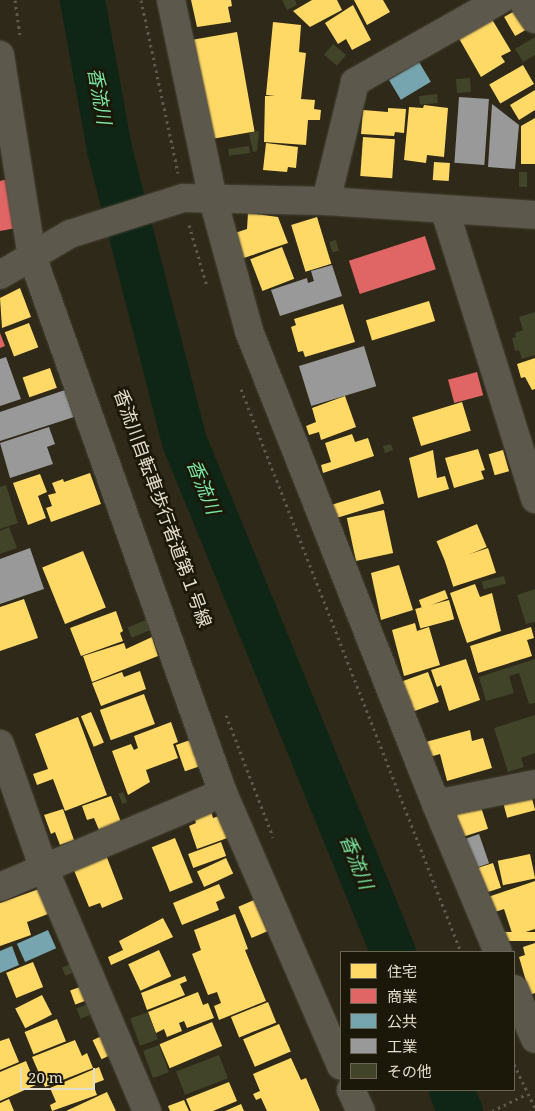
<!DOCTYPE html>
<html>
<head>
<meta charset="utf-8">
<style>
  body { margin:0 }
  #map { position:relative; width:535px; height:1111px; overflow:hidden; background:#2e2918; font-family:"Noto Serif","Noto Sans JP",serif }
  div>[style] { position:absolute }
  .homes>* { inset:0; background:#ffd966; transform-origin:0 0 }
  .shops>* { inset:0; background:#e06666; transform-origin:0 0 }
  .public>* { inset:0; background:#76a5af; transform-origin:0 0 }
  .industry>* { inset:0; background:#999; transform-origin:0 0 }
  .river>* { height:45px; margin:-22.5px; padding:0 22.5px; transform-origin:22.5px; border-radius:22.5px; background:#0f2616 }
  .building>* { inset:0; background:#42442a; transform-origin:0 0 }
  .path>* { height:3px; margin-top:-1.5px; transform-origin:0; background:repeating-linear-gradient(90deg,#5d594e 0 2.5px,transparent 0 6.5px) }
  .roads { filter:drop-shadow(0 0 1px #474336) drop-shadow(0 0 1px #474336) }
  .minor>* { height:28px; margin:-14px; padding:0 14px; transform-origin:14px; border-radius:14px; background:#5c584c }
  span { translate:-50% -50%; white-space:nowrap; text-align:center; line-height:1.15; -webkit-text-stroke:5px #1b1709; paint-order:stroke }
  .street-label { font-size:18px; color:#e4decc }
  .water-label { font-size:19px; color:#78e6a0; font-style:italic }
  .legend { position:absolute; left:340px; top:951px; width:175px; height:140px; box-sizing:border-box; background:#1b1709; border:1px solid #6b6757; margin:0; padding:6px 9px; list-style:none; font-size:15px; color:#e4decc }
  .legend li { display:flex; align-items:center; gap:10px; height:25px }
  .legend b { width:25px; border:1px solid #6b6757 }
  .scale { position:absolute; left:20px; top:1068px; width:75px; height:22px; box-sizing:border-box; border:2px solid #e4decc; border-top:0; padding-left:6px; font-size:15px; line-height:18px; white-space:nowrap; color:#e4decc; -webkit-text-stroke:4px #1b1709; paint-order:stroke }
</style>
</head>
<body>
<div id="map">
  <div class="homes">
    <div style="clip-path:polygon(191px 0,231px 0,232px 6px,228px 7px,231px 22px,197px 27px)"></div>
    <div style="clip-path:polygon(312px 0,337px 0,342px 10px,310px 27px,293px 11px)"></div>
    <div style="clip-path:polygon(354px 0,383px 0,390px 12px,367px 25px)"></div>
    <div style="clip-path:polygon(353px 5px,371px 40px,352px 50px,346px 39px,338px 44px,325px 23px)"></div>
    <div style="left:518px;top:9px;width:22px;height:16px;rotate:60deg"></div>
    <div style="clip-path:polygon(490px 16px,511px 51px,501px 56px,505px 62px,481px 77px,457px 35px)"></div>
    <div style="clip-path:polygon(273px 22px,301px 25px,299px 52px,306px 53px,301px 99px,315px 100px,314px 109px,321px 110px,320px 120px,308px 120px,306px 145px,264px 142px,265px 96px,275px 96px,266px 95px)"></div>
    <div style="left:237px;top:32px;width:101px;height:45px;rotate:80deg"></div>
    <div style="left:523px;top:65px;width:22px;height:39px;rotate:60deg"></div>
    <div style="clip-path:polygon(535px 90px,535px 110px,519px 120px,510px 105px)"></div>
    <div style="clip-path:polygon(424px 105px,448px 108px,444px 157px,427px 155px,426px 163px,404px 160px,409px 107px,423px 108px)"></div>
    <div style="clip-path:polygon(388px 108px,406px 109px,404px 133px,395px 132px,394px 136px,361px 134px,363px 110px,388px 112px)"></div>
    <div style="clip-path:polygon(535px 118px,535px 164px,521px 164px,521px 126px)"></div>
    <div style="left:363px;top:137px;width:32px;height:39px;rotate:4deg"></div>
    <div style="clip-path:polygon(266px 143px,298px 147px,296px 168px,288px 167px,287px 172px,263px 170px)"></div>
    <div style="left:434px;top:162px;width:16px;height:18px;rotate:4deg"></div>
    <div style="clip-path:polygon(248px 213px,278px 217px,288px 243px,241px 259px,232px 234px,247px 229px)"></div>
    <div style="left:317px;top:217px;width:49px;height:27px;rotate:73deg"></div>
    <div style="left:282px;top:247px;width:34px;height:34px;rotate:69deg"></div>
    <div style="clip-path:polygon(20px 288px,31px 317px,2px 328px,0 298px)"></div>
    <div style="left:429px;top:301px;width:21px;height:66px;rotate:73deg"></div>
    <div style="clip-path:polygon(343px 304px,355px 342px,305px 357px,303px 351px,298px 352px,291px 327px,296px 325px,294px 319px)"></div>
    <div style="left:29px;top:323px;width:26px;height:26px;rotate:69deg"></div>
    <div style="clip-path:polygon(535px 358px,535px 389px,532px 390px,525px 377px,521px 378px,517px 364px)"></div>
    <div style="left:50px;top:368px;width:21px;height:29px;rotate:71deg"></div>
    <div style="clip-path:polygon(345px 396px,356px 427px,321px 440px,319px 432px,309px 435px,306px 426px,316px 422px,312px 408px)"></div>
    <div style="left:462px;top:402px;width:30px;height:52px;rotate:73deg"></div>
    <div style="clip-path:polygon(352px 434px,355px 442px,368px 438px,374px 456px,323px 473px,321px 465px,331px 462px,325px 443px)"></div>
    <div style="clip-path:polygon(478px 449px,485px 470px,481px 471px,484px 479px,454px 488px,445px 458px)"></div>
    <div style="clip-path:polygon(433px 450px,437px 478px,445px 476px,449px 489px,418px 498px,409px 458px)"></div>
    <div style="left:503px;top:450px;width:22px;height:15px;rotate:74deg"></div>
    <div style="clip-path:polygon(90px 473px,101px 504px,51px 522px,46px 508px,52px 506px,48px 495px,56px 493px,52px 483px,63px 479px,64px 482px)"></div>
    <div style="clip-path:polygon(40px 474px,47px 492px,38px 496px,46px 518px,28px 525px,13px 483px)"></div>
    <div style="left:380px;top:490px;width:14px;height:53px;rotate:73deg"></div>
    <div style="left:384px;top:510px;width:44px;height:38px;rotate:78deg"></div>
    <div style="left:477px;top:524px;width:25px;height:44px;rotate:67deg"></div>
    <div style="left:488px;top:548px;width:26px;height:45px;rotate:72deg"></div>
    <div style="left:83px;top:551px;width:61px;height:44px;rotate:68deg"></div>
    <div style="clip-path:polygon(399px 565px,413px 610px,381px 620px,371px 573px)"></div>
    <div style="clip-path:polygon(475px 584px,480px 597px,492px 593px,501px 631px,467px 643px,450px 593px)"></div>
    <div style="left:445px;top:590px;width:9px;height:28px;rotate:69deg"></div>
    <div style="clip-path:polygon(24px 599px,38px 638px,0 651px,0 607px)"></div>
    <div style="left:449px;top:600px;width:20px;height:35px;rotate:75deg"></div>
    <div style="clip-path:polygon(116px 611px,123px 631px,120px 633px,123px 641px,81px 656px,70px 628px)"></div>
    <div style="clip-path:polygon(415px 623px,417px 631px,429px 627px,440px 665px,404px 676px,392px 630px)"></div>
    <div style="clip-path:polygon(531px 627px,534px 638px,527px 640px,532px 656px,478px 673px,470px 646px)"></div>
    <div style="clip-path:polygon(152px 637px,158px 656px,92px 682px,83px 656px,124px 643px,126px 649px)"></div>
    <div style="clip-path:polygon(466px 659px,480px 700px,449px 711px,441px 685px,437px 687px,431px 670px)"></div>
    <div style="clip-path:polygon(140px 671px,146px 689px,101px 706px,92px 683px,122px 672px,124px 677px)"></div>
    <div style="left:428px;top:672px;width:32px;height:28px;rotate:70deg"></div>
    <div style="left:144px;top:694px;width:32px;height:47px;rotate:70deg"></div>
    <div style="left:91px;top:712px;width:33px;height:11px;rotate:67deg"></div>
    <div style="clip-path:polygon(78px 717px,107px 795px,65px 811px,53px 779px,37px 785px,33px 774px,48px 769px,35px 734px)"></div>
    <div style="clip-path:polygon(171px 722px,178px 742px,173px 744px,178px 758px,146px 770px,150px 782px,128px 795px,112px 751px,131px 744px,134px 750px,138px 748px,134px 736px)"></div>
    <div style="clip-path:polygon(470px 730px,472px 741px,483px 738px,492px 768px,447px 781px,440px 754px,426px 758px,422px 743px)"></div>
    <div style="left:190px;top:740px;width:28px;height:15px;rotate:71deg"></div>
    <div style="left:530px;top:791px;width:20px;height:29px;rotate:75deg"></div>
    <div style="clip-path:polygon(111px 796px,121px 822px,99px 830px,94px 818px,87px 820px,82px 806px)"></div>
    <div style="left:480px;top:804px;width:26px;height:26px;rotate:72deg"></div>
    <div style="clip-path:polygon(63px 809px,74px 840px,60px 845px,55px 832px,51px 834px,44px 815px)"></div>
    <div style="clip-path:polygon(211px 811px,213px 818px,222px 815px,230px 837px,197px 849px,189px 826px,196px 823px,194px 817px)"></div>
    <div style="left:175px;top:838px;width:48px;height:25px;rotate:68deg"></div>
    <div style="left:221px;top:842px;width:15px;height:35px;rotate:70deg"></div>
    <div style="left:530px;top:854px;width:25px;height:33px;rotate:78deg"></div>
    <div style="clip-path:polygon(106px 855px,123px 899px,102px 908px,100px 903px,89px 907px,73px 868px)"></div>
    <div style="left:226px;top:858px;width:17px;height:32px;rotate:65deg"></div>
    <div style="left:493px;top:863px;width:26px;height:17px;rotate:72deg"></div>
    <div style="clip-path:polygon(535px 881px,535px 929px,513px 936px,504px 909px,489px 914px,485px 898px)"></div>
    <div style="clip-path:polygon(219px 884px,225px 898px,216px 902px,219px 910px,182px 925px,173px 903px)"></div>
    <div style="clip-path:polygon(39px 889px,48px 914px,27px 922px,31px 935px,0 946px,0 903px)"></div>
    <div style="left:254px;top:900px;width:34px;height:17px;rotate:67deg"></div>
    <div style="clip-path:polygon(235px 914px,248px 949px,245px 950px,266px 1001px,219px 1020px,214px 1006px,221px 1003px,217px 992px,208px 995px,192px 954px,201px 950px,194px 930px)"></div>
    <div style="clip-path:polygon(163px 918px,173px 937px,111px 965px,108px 957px,123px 950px,119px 941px)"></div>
    <div style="left:535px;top:932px;width:9px;height:34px;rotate:90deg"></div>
    <div style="clip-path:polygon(535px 943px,535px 993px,530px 995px,519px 957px,525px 955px,523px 947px)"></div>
    <div style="left:159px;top:950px;width:29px;height:34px;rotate:65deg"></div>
    <div style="left:33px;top:962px;width:27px;height:29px;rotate:68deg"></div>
    <div style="clip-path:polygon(185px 976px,187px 981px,180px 984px,185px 995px,147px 1010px,141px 993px)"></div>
    <div style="left:88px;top:984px;width:15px;height:19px;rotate:70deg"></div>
    <div style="clip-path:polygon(198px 992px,203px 1005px,208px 1003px,214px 1018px,187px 1028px,184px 1021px,179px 1023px,182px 1031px,167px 1037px,164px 1029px,156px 1033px,148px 1012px)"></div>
    <div style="left:42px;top:995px;width:22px;height:30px;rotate:63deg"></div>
    <div style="left:268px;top:1002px;width:22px;height:40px;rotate:68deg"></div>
    <div style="left:57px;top:1019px;width:24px;height:35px;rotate:68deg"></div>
    <div style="left:212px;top:1022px;width:26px;height:57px;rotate:67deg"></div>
    <div style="left:279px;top:1024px;width:30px;height:39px;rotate:67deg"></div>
    <div style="left:108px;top:1033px;width:21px;height:17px;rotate:65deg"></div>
    <div style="clip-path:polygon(9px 1038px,19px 1062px,0 1070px,0 1041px)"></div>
    <div style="clip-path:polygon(75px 1040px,82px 1056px,87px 1053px,93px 1068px,45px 1087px,32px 1057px)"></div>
    <div style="clip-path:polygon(291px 1058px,301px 1080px,306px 1078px,320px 1111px,267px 1111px,261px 1098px,256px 1100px,253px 1094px,260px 1091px,253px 1074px)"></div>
    <div style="clip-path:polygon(26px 1061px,36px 1085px,0 1101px,0 1072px)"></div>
    <div style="clip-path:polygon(99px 1067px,104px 1080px,93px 1084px,97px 1095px,52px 1111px,50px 1105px,56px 1102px,50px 1088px)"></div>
    <div style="clip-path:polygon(229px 1082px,237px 1101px,213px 1111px,191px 1111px,186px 1099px)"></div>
    <div style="clip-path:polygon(107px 1092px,116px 1111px,66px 1111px)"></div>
    <div style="clip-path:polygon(9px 1099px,14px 1111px,0 1111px,0 1103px)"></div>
    <div style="clip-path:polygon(184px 1100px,189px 1111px,170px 1111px,168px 1106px)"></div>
    <div style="clip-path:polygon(241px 1104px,244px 1111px,225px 1111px)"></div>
  </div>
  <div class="shops">
    <div style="clip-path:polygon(7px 179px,16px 228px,0 231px,0 181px)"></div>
    <div style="left:425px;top:236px;width:35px;height:80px;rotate:72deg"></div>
    <div style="clip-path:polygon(0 333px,5px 346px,0 348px)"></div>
    <div style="left:477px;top:372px;width:24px;height:30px;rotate:75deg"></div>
  </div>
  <div class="public">
    <div style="left:419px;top:62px;width:23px;height:35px;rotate:59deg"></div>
    <div style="left:48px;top:930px;width:20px;height:34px;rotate:66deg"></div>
    <div style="clip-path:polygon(12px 946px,19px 965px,0 973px,0 951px)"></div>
  </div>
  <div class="industry">
    <div style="left:459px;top:97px;width:30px;height:66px;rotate:4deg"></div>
    <div style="clip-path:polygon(492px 104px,519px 125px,515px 169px,488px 167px)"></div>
    <div style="clip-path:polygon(332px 265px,342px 296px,280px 316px,271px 290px,307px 278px,308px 283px,314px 281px,311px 271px)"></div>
    <div style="left:364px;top:346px;width:42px;height:68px;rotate:73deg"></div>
    <div style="clip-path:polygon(6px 357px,21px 399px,0 406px,0 359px)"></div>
    <div style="clip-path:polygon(65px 390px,74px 417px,0 441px,0 412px)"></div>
    <div style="clip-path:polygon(49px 427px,55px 444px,47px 447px,53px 464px,10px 478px,0 443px)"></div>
    <div style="clip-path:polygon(30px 548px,44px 589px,0 604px,0 559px)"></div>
    <div style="left:479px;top:834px;width:31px;height:15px;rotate:71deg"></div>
  </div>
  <div class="river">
    <div style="left:82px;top:0;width:151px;rotate:79.7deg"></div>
    <div style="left:109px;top:149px;width:301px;rotate:75.6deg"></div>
    <div style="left:184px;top:441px;width:552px;rotate:67.76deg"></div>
    <div style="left:451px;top:1090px;width:23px;rotate:67deg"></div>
  </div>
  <div class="building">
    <div style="clip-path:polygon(282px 0,295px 0,297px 5px,287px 10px)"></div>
    <div style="clip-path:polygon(535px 37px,535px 55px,523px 62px,515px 49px)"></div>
    <div style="left:333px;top:44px;width:17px;height:14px;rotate:40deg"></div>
    <div style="left:470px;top:78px;width:14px;height:14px;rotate:86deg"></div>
    <div style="left:437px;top:94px;width:9px;height:18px;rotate:84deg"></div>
    <div style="clip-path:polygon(259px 131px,257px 151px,253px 152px,249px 133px)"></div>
    <div style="left:249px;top:146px;width:7px;height:21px;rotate:82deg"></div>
    <div style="left:519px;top:172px;width:8px;height:15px"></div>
    <div style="left:336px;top:240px;width:11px;height:7px;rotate:75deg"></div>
    <div style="clip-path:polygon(535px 312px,535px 355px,522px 359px,519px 350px,515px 351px,512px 338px,516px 337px,515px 333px,523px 330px,519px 317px)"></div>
    <div style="clip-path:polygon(391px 444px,393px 450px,385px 453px,383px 446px)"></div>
    <div style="clip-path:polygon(6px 485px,18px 523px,0 529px,0 487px)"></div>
    <div style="clip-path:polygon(9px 527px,17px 548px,0 554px,0 531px)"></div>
    <div style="left:504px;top:576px;width:8px;height:23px;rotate:76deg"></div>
    <div style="clip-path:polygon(535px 589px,535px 622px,526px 624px,517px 595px)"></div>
    <div style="left:146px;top:620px;width:11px;height:20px;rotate:68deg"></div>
    <div style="clip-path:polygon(535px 659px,535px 703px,529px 704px,519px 673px,509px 676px,514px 693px,486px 701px,479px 677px)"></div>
    <div style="clip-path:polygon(535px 715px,535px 753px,521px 758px,524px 767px,508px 772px,494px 728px)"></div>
    <div style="left:123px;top:792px;width:11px;height:5px;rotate:68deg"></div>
    <div style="left:76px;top:962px;width:9px;height:15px;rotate:69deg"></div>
    <div style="left:95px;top:1001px;width:11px;height:20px;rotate:68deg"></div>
    <div style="left:148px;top:1012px;width:29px;height:19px;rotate:70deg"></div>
    <div style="left:159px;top:1045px;width:29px;height:17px;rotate:70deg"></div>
    <div style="left:219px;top:1055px;width:25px;height:46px;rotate:69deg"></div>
  </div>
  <div class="path">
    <div style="left:15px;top:0;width:36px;rotate:82deg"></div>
    <div style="left:141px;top:0;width:177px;rotate:77.9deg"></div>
    <div style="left:189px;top:225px;width:64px;rotate:73.6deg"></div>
    <div style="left:241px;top:389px;width:604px;rotate:68.66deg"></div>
    <div style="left:226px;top:715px;width:131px;rotate:68.9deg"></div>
    <div style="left:514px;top:1064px;width:49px;rotate:64.5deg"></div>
    <div style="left:492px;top:1111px;width:39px;rotate:-26deg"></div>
  </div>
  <div class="roads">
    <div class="minor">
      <div style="left:171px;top:0;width:203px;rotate:78.1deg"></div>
      <div style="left:213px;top:199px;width:137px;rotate:74.7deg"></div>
      <div style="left:249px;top:331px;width:509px;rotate:68.43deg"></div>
      <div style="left:436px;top:804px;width:160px;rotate:67.3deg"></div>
      <div style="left:522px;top:0;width:23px;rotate:56deg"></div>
      <div style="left:0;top:55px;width:204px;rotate:81deg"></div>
      <div style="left:32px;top:256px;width:570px;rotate:70.42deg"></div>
      <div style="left:223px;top:793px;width:297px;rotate:66.6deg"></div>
      <div style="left:326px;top:201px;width:122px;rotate:-76.3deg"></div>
      <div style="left:355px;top:82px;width:167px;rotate:-29.5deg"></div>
      <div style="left:445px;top:211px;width:302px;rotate:72.6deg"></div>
      <div style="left:0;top:275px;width:81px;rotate:-30.4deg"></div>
      <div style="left:70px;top:234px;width:119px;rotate:-17.7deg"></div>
      <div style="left:183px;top:198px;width:143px;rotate:1.2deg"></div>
      <div style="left:326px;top:201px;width:209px;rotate:3.8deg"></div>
      <div style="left:0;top:744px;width:129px;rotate:70.6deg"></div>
      <div style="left:43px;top:866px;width:266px;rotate:67deg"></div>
      <div style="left:436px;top:804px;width:101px;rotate:-11.4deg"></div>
      <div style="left:0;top:887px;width:242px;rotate:-22.9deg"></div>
      <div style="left:514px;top:989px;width:54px;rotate:67.2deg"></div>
      <div style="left:351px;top:1090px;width:23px;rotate:65deg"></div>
    </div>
  </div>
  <div class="street-label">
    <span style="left:163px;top:508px;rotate:70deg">香流川自転車歩行者道第１号線</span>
  </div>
  <div class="water-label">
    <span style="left:99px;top:96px;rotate:80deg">香流川</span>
    <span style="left:203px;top:487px;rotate:68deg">香流川</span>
    <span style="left:356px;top:862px;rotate:68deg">香流川</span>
  </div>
  <ul class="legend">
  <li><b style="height:14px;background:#ffd966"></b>住宅</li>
  <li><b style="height:14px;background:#e06666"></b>商業</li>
  <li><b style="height:14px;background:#76a5af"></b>公共</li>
  <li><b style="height:14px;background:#999"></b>工業</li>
  <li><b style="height:14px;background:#42442a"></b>その他</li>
  </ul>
  <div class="scale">20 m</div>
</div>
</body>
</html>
